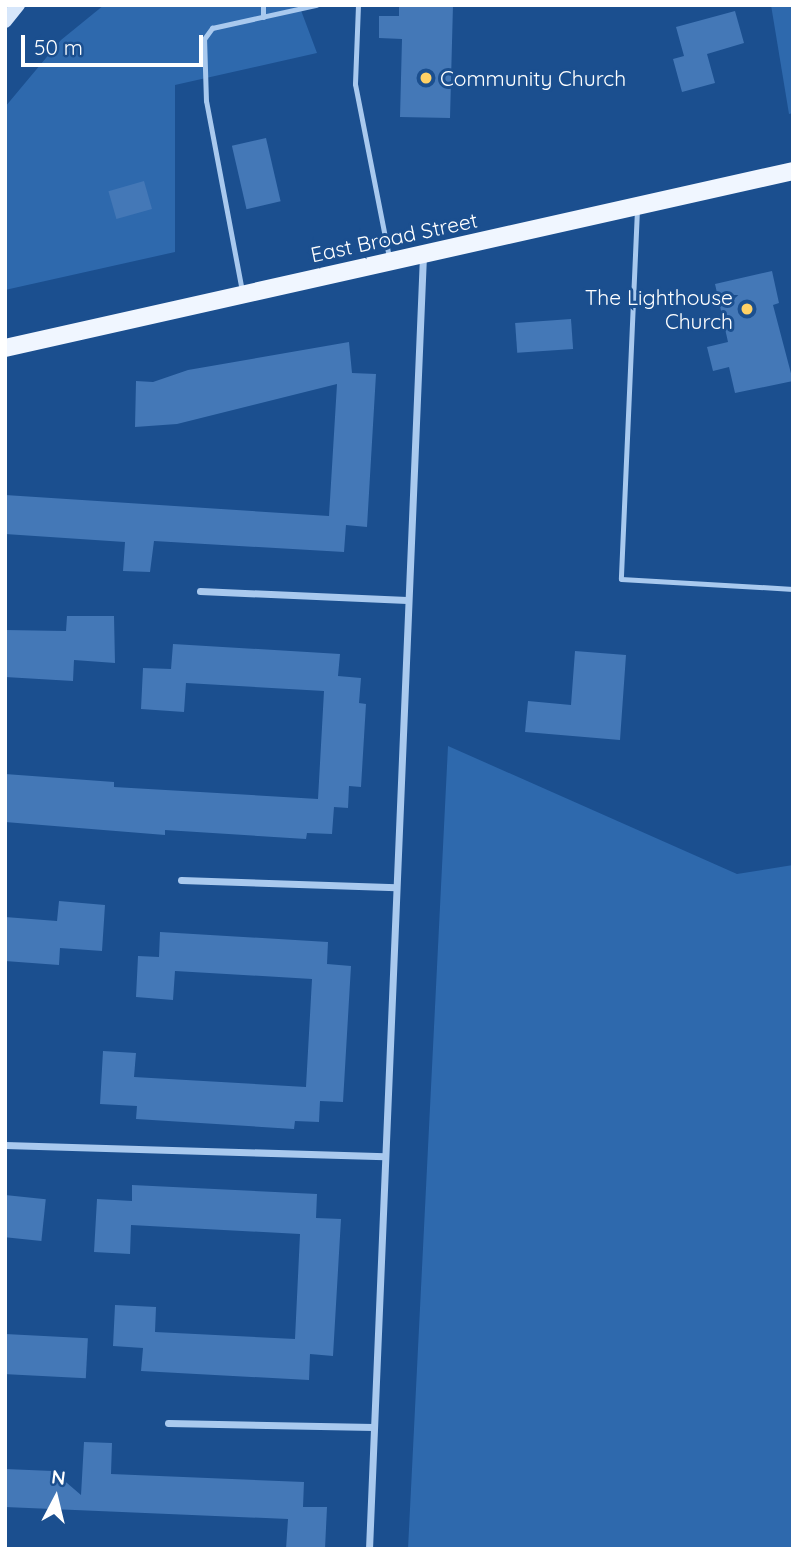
<!DOCTYPE html>
<html>
<head>
<meta charset="utf-8">
<style>
  body { margin:0 }
  #map { position:relative; width:798px; height:1554px; overflow:hidden; background:#1b4f8f; font-family:Quicksand,sans-serif }
  div>[style] { position:absolute }
  .green>* { inset:0; background:#2e69ad }
  .building>* { inset:0; background:#4478b7; transform-origin:0 0 }
  .lane>* { height:5px; margin:-2.5px; padding:0 2.5px; transform-origin:2.5px; border-radius:2.5px; background:#a9c9ee }
  .street>* { height:7px; margin:-3.5px; padding:0 3.5px; transform-origin:3.5px; border-radius:3.5px; background:#a9c9ee }
  .secondary>* { height:14px; margin:-7px; padding:0 7px; transform-origin:7px; border-radius:7px; background:#d6e6fa }
  .primary>* { height:18px; margin:-9px; padding:0 9px; transform-origin:9px; border-radius:9px; background:#f0f6ff }
  .dots>* { width:19px; height:19px; translate:-50% -50%; box-sizing:border-box; border:4px solid #1b4f8f; border-radius:50% }
  span { translate:-50% -50%; white-space:nowrap; text-align:center; line-height:1.15; -webkit-text-stroke:6px #1b4f8f; paint-order:stroke }
  .poi-label { font-size:21px; color:#fff }
  .left { translate:0 -50%; text-align:left }
  .right { translate:-100% -50%; text-align:right }
  .street-label { font-size:21px; color:#fff }
  .frame { position:absolute; inset:0; border:7px solid #fff; pointer-events:none }
  .north { position:absolute; left:21px; top:1463px; width:70px; height:70px; -webkit-text-stroke:5px #1b4f8f; paint-order:stroke; rotate:7deg; font-size:19px; font-weight:700; line-height:28px; text-align:center; color:#fff }
  .north::after { content:''; display:block; margin:auto; width:24px; height:32px; background:#fff; clip-path:polygon(50% 0,100% 100%,50% 72%,0 100%) }
  .scale { position:absolute; left:21px; top:35px; width:182px; height:32px; box-sizing:border-box; border:4px solid #fff; border-top:0; padding-left:9px; font-size:21px; line-height:24px; white-space:nowrap; color:#fff; -webkit-text-stroke:5px #1b4f8f; paint-order:stroke }
</style>
</head>
<body>
<div id="map">
  <div class="green">
    <div style="clip-path:polygon(104px 5px,299px 5px,317px 53px,175px 85px,175px 252px,5px 290px,5px 107px,61px 40px)"></div>
    <div style="clip-path:polygon(771px 5px,793px 5px,793px 113px,789px 114px)"></div>
    <div style="clip-path:polygon(448px 746px,737px 874px,793px 865px,793px 1549px,408px 1549px)"></div>
  </div>
  <div class="building">
    <div style="clip-path:polygon(399px 5px,453px 5px,450px 118px,400px 117px,402px 39px,379px 38px,379px 16px,399px 16px)"></div>
    <div style="clip-path:polygon(735px 11px,744px 43px,707px 54px,715px 83px,682px 92px,673px 59px,684px 56px,676px 27px)"></div>
    <div style="left:266px;top:138px;width:65px;height:35px;rotate:77deg"></div>
    <div style="left:144px;top:181px;width:29px;height:37px;rotate:74deg"></div>
    <div style="clip-path:polygon(772px 271px,779px 303px,773px 305px,793px 381px,735px 393px,729px 367px,713px 371px,707px 347px,728px 342px,715px 284px)"></div>
    <div style="left:571px;top:319px;width:30px;height:56px;rotate:86deg"></div>
    <div style="clip-path:polygon(349px 342px,352px 373px,376px 374px,367px 527px,346px 525px,344px 552px,154px 541px,150px 572px,123px 571px,125px 542px,5px 534px,5px 495px,329px 516px,337px 384px,177px 424px,135px 427px,136px 381px,153px 382px,188px 370px)"></div>
    <div style="clip-path:polygon(67px 616px,114px 616px,115px 663px,74px 660px,73px 681px,5px 677px,5px 630px,66px 631px)"></div>
    <div style="clip-path:polygon(173px 644px,340px 654px,338px 676px,361px 678px,359px 703px,366px 704px,361px 787px,349px 786px,348px 808px,334px 807px,332px 834px,307px 833px,306px 839px,165px 830px,165px 835px,5px 822px,5px 774px,114px 782px,114px 787px,318px 799px,324px 691px,186px 683px,184px 712px,141px 709px,143px 668px,171px 669px)"></div>
    <div style="clip-path:polygon(575px 651px,626px 655px,620px 740px,525px 732px,528px 701px,571px 705px)"></div>
    <div style="clip-path:polygon(59px 901px,105px 905px,102px 951px,60px 948px,59px 965px,5px 961px,5px 917px,57px 921px)"></div>
    <div style="clip-path:polygon(160px 932px,328px 942px,327px 964px,351px 966px,343px 1102px,320px 1101px,319px 1122px,295px 1121px,294px 1129px,136px 1119px,137px 1106px,100px 1104px,103px 1051px,136px 1053px,134px 1077px,306px 1087px,312px 979px,175px 971px,173px 1000px,136px 997px,138px 956px,159px 957px)"></div>
    <div style="clip-path:polygon(132px 1185px,317px 1194px,316px 1218px,341px 1219px,333px 1356px,310px 1354px,309px 1380px,141px 1371px,143px 1348px,113px 1346px,115px 1305px,156px 1307px,155px 1332px,295px 1339px,300px 1234px,131px 1225px,130px 1254px,94px 1252px,97px 1199px,132px 1201px)"></div>
    <div style="left:5px;top:1195px;width:41px;height:42px;rotate:6deg"></div>
    <div style="left:5px;top:1334px;width:83px;height:40px;rotate:3deg"></div>
    <div style="clip-path:polygon(84px 1442px,112px 1443px,111px 1474px,304px 1482px,303px 1507px,327px 1507px,325px 1549px,286px 1549px,288px 1519px,5px 1507px,5px 1469px,53px 1471px,81px 1495px)"></div>
  </div>
  <div class="lane">
    <div style="left:263px;top:5px;width:12px;rotate:90deg"></div>
    <div style="left:358px;top:5px;width:79px;rotate:92.2deg"></div>
    <div style="left:355px;top:84px;width:177px;rotate:78.9deg"></div>
    <div style="left:637px;top:209px;width:370px;rotate:92.5deg"></div>
    <div style="left:621px;top:579px;width:172px;rotate:3.3deg"></div>
    <div style="left:242px;top:291px;width:193px;rotate:-100.7deg"></div>
    <div style="left:206px;top:101px;width:62px;rotate:-91.8deg"></div>
    <div style="left:204px;top:39px;width:14px;rotate:-54deg"></div>
    <div style="left:212px;top:28px;width:107px;rotate:-12.5deg"></div>
  </div>
  <div class="street">
    <div style="left:200px;top:591px;width:207px;rotate:2.5deg"></div>
    <div style="left:181px;top:880px;width:215px;rotate:1.9deg"></div>
    <div style="left:5px;top:1145px;width:380px;rotate:1.7deg"></div>
    <div style="left:168px;top:1423px;width:205px;rotate:1.1deg"></div>
    <div style="left:369px;top:1549px;width:1296px;rotate:-87.61deg"></div>
  </div>
  <div class="secondary">
    <div style="left:5px;top:21px;width:21px;rotate:-51deg"></div>
  </div>
  <div class="primary">
    <div style="left:5px;top:348px;width:808px;rotate:-12.66deg"></div>
  </div>
  <div class="dots">
    <div style="left:426px;top:78px;background:#ffd166"></div>
    <div style="left:747px;top:309px;background:#ffd166"></div>
  </div>
  <div class="poi-label">
    <span class="left" style="left:440px;top:78px">Community Church</span>
    <span class="right" style="left:733px;top:309px">The Lighthouse<br>Church</span>
  </div>
  <div class="street-label">
    <span style="left:394px;top:237px;rotate:-12deg">East Broad Street</span>
  </div>
  <div class="frame"></div>
  <div class="north">N</div>
  <div class="scale">50 m</div>
</div>
</body>
</html>
